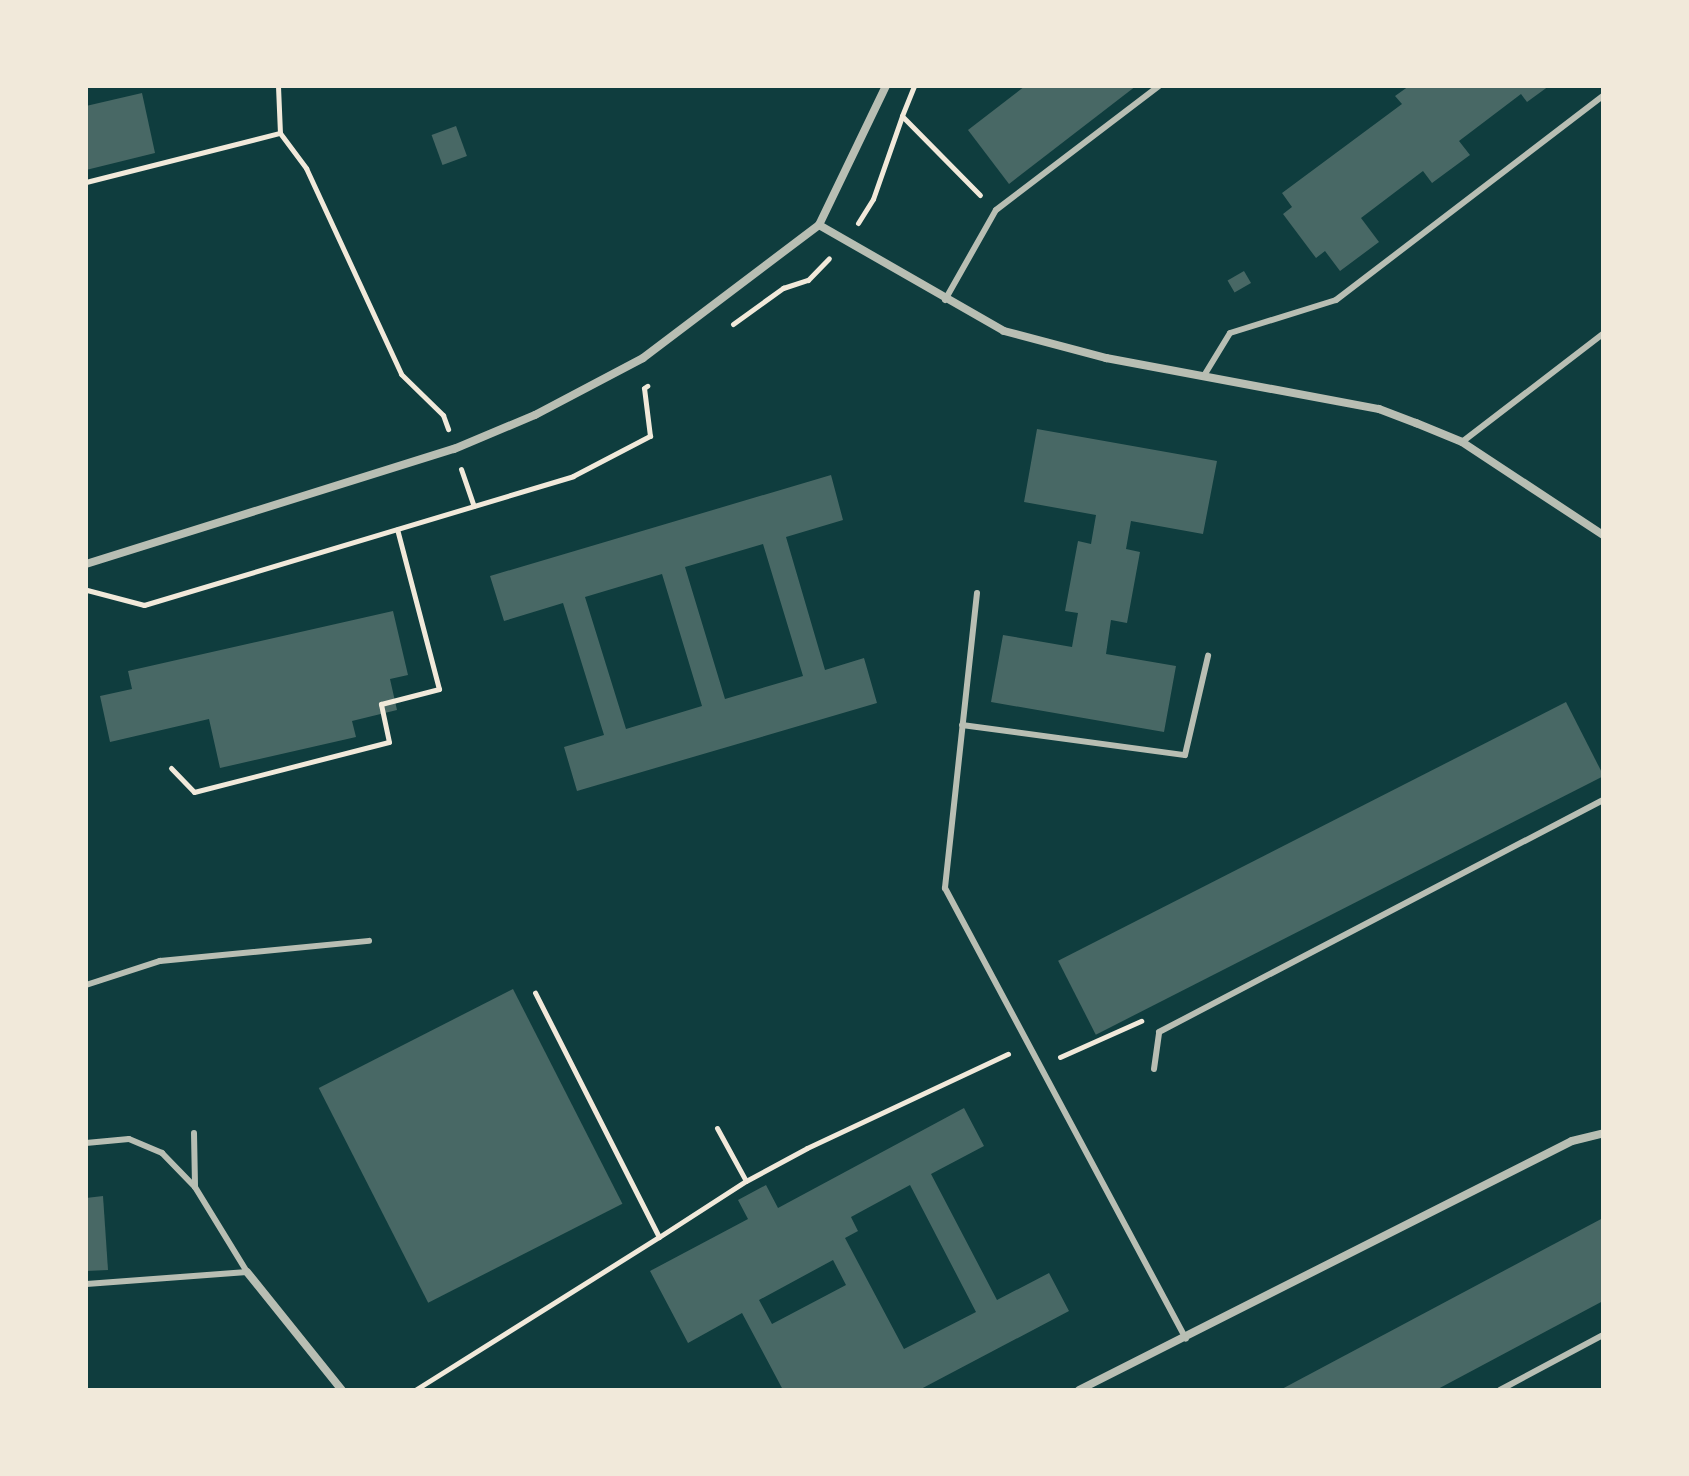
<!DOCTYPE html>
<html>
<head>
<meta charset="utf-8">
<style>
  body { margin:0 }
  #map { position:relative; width:1689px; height:1476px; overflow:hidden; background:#0f3d3e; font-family:"Fira Sans",sans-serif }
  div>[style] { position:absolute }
  .building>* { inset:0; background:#486865; transform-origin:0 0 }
  .path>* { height:5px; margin:-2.5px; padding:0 2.5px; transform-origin:2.5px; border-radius:2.5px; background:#f1e9da }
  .service>* { height:6px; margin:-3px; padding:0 3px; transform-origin:3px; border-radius:3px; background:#b8beb3 }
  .minor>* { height:8px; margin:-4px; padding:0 4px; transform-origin:4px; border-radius:4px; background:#b8beb3 }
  span { translate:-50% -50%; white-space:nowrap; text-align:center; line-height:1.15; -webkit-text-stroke:6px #f1e9da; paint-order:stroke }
  .frame { position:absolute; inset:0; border:88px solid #f1e9da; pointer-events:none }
</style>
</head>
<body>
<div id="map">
  <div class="building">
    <div style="clip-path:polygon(1025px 86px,1136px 86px,1009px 184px,968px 130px)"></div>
    <div style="clip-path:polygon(1409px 86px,1549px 86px,1527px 102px,1521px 94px,1459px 141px,1470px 155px,1432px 183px,1423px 171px,1361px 218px,1379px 242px,1340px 271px,1325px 251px,1316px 258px,1283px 214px,1292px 207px,1282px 193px,1402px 104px,1395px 96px)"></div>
    <div style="clip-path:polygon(142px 93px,155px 153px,86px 170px,86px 106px)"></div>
    <div style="left:456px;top:126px;width:32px;height:26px;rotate:70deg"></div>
    <div style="left:1244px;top:271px;width:14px;height:19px;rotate:60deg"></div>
    <div style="clip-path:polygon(1037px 429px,1217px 461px,1203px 534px,1131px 521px,1126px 549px,1140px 552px,1127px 623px,1111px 620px,1106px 654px,1176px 666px,1164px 732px,991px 702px,1003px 635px,1072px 647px,1078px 613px,1065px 611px,1078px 541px,1091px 544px,1096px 515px,1024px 502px)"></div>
    <div style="clip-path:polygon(evenodd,831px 475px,843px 520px,786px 537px,825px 670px,864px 658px,877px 703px,577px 791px,564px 747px,604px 735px,563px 603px,504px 621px,490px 576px,831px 475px,763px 544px,803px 676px,725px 699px,685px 567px,763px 544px,831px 475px,662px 574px,702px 706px,626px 729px,585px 597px,662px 574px)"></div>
    <div style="clip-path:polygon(393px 611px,408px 675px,390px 679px,397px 710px,352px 721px,356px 737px,220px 768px,209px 719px,110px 742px,100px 696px,132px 689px,128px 671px)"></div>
    <div style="left:1566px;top:702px;width:83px;height:570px;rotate:63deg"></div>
    <div style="left:513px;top:989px;width:241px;height:218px;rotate:63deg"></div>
    <div style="clip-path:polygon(evenodd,964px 1108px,984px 1146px,931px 1174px,997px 1300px,1049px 1273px,1069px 1311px,919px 1390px,783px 1390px,742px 1313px,688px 1343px,650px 1271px,748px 1219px,738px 1200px,766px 1185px,778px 1208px,964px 1108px,910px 1185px,976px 1312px,904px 1349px,845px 1238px,858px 1231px,851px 1217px,910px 1185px,964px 1108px,833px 1260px,846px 1285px,772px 1324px,759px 1300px,833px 1260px)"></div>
    <div style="clip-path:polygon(103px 1196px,108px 1270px,86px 1271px,86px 1198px)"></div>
    <div style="clip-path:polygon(1603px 1218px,1603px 1301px,1436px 1390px,1280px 1390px)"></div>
  </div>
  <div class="path">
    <div style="left:278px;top:86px;width:47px;rotate:87.6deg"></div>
    <div style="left:914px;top:86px;width:32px;rotate:112deg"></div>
    <div style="left:902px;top:116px;width:111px;rotate:45.4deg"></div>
    <div style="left:86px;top:182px;width:200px;rotate:-14.2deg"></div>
    <div style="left:280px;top:133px;width:44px;rotate:53.4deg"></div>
    <div style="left:306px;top:168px;width:227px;rotate:65.2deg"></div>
    <div style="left:401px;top:374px;width:59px;rotate:44.3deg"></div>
    <div style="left:443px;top:415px;width:15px;rotate:70deg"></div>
    <div style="left:858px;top:223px;width:28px;rotate:-58deg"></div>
    <div style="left:873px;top:199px;width:88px;rotate:-70.7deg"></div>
    <div style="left:733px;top:324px;width:62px;rotate:-35.8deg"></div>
    <div style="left:783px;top:288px;width:26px;rotate:-18deg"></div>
    <div style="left:808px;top:280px;width:30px;rotate:-46deg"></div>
    <div style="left:461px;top:469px;width:39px;rotate:71deg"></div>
    <div style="left:87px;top:590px;width:59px;rotate:14.7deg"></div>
    <div style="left:144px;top:605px;width:448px;rotate:-16.7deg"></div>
    <div style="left:573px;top:476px;width:87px;rotate:-27.5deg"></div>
    <div style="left:650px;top:436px;width:48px;rotate:-97.1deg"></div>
    <div style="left:644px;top:388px;width:4px;rotate:-34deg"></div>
    <div style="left:171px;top:768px;width:33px;rotate:46deg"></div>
    <div style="left:194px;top:792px;width:201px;rotate:-14.4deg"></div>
    <div style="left:389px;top:742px;width:39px;rotate:-102deg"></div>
    <div style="left:381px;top:704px;width:60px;rotate:-14.5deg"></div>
    <div style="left:439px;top:689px;width:165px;rotate:-104.7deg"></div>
    <div style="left:1060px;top:1057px;width:89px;rotate:-24deg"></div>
    <div style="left:717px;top:1128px;width:60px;rotate:61.3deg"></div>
    <div style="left:659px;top:1237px;width:103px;rotate:-32.8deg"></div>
    <div style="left:746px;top:1181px;width:69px;rotate:-28.4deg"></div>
    <div style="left:807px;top:1148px;width:222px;rotate:-25.1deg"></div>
    <div style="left:415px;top:1390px;width:288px;rotate:-32.1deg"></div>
    <div style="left:659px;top:1237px;width:274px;rotate:-116.9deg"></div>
  </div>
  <div class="service">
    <div style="left:945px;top:300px;width:103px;rotate:-60.5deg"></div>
    <div style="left:996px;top:210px;width:205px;rotate:-37.3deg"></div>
    <div style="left:1205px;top:374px;width:48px;rotate:-58.6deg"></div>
    <div style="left:1230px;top:333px;width:111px;rotate:-17.3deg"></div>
    <div style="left:1336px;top:300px;width:336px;rotate:-37.4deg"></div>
    <div style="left:1462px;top:442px;width:178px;rotate:-37.5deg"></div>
    <div style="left:977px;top:593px;width:297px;rotate:96.2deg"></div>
    <div style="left:945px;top:888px;width:511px;rotate:61.88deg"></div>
    <div style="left:962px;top:725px;width:225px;rotate:7.7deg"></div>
    <div style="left:1185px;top:755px;width:102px;rotate:-76.9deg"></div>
    <div style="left:86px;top:985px;width:78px;rotate:-18deg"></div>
    <div style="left:160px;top:961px;width:210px;rotate:-5.5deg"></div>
    <div style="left:1154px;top:1069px;width:37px;rotate:-82deg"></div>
    <div style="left:1159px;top:1032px;width:501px;rotate:-27.59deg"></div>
    <div style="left:194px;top:1133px;width:54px;rotate:88.9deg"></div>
    <div style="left:86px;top:1143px;width:43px;rotate:-5.3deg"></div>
    <div style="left:129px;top:1139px;width:36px;rotate:23deg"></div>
    <div style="left:162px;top:1153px;width:47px;rotate:45.9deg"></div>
    <div style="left:195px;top:1187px;width:100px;rotate:58.5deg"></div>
    <div style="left:247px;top:1272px;width:161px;rotate:175.7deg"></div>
    <div style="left:1500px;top:1390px;width:117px;rotate:-28.1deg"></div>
  </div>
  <div class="minor">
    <div style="left:819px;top:225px;width:213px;rotate:29.8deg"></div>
    <div style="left:1004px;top:331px;width:106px;rotate:14.8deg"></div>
    <div style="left:1106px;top:358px;width:278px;rotate:10.6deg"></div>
    <div style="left:1379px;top:409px;width:40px;rotate:21deg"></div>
    <div style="left:1416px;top:423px;width:50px;rotate:22.4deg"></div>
    <div style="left:1462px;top:442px;width:169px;rotate:33.4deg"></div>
    <div style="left:86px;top:564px;width:386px;rotate:-17.4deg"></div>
    <div style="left:454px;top:449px;width:88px;rotate:-22.8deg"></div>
    <div style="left:535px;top:415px;width:122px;rotate:-27.8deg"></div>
    <div style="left:643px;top:358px;width:221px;rotate:-37.1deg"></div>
    <div style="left:819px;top:225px;width:154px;rotate:-64.3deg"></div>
    <div style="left:247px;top:1272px;width:151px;rotate:51.2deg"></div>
    <div style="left:1079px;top:1390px;width:552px;rotate:-26.8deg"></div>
    <div style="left:1572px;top:1141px;width:32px;rotate:-14deg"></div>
  </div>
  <div class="frame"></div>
</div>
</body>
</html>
